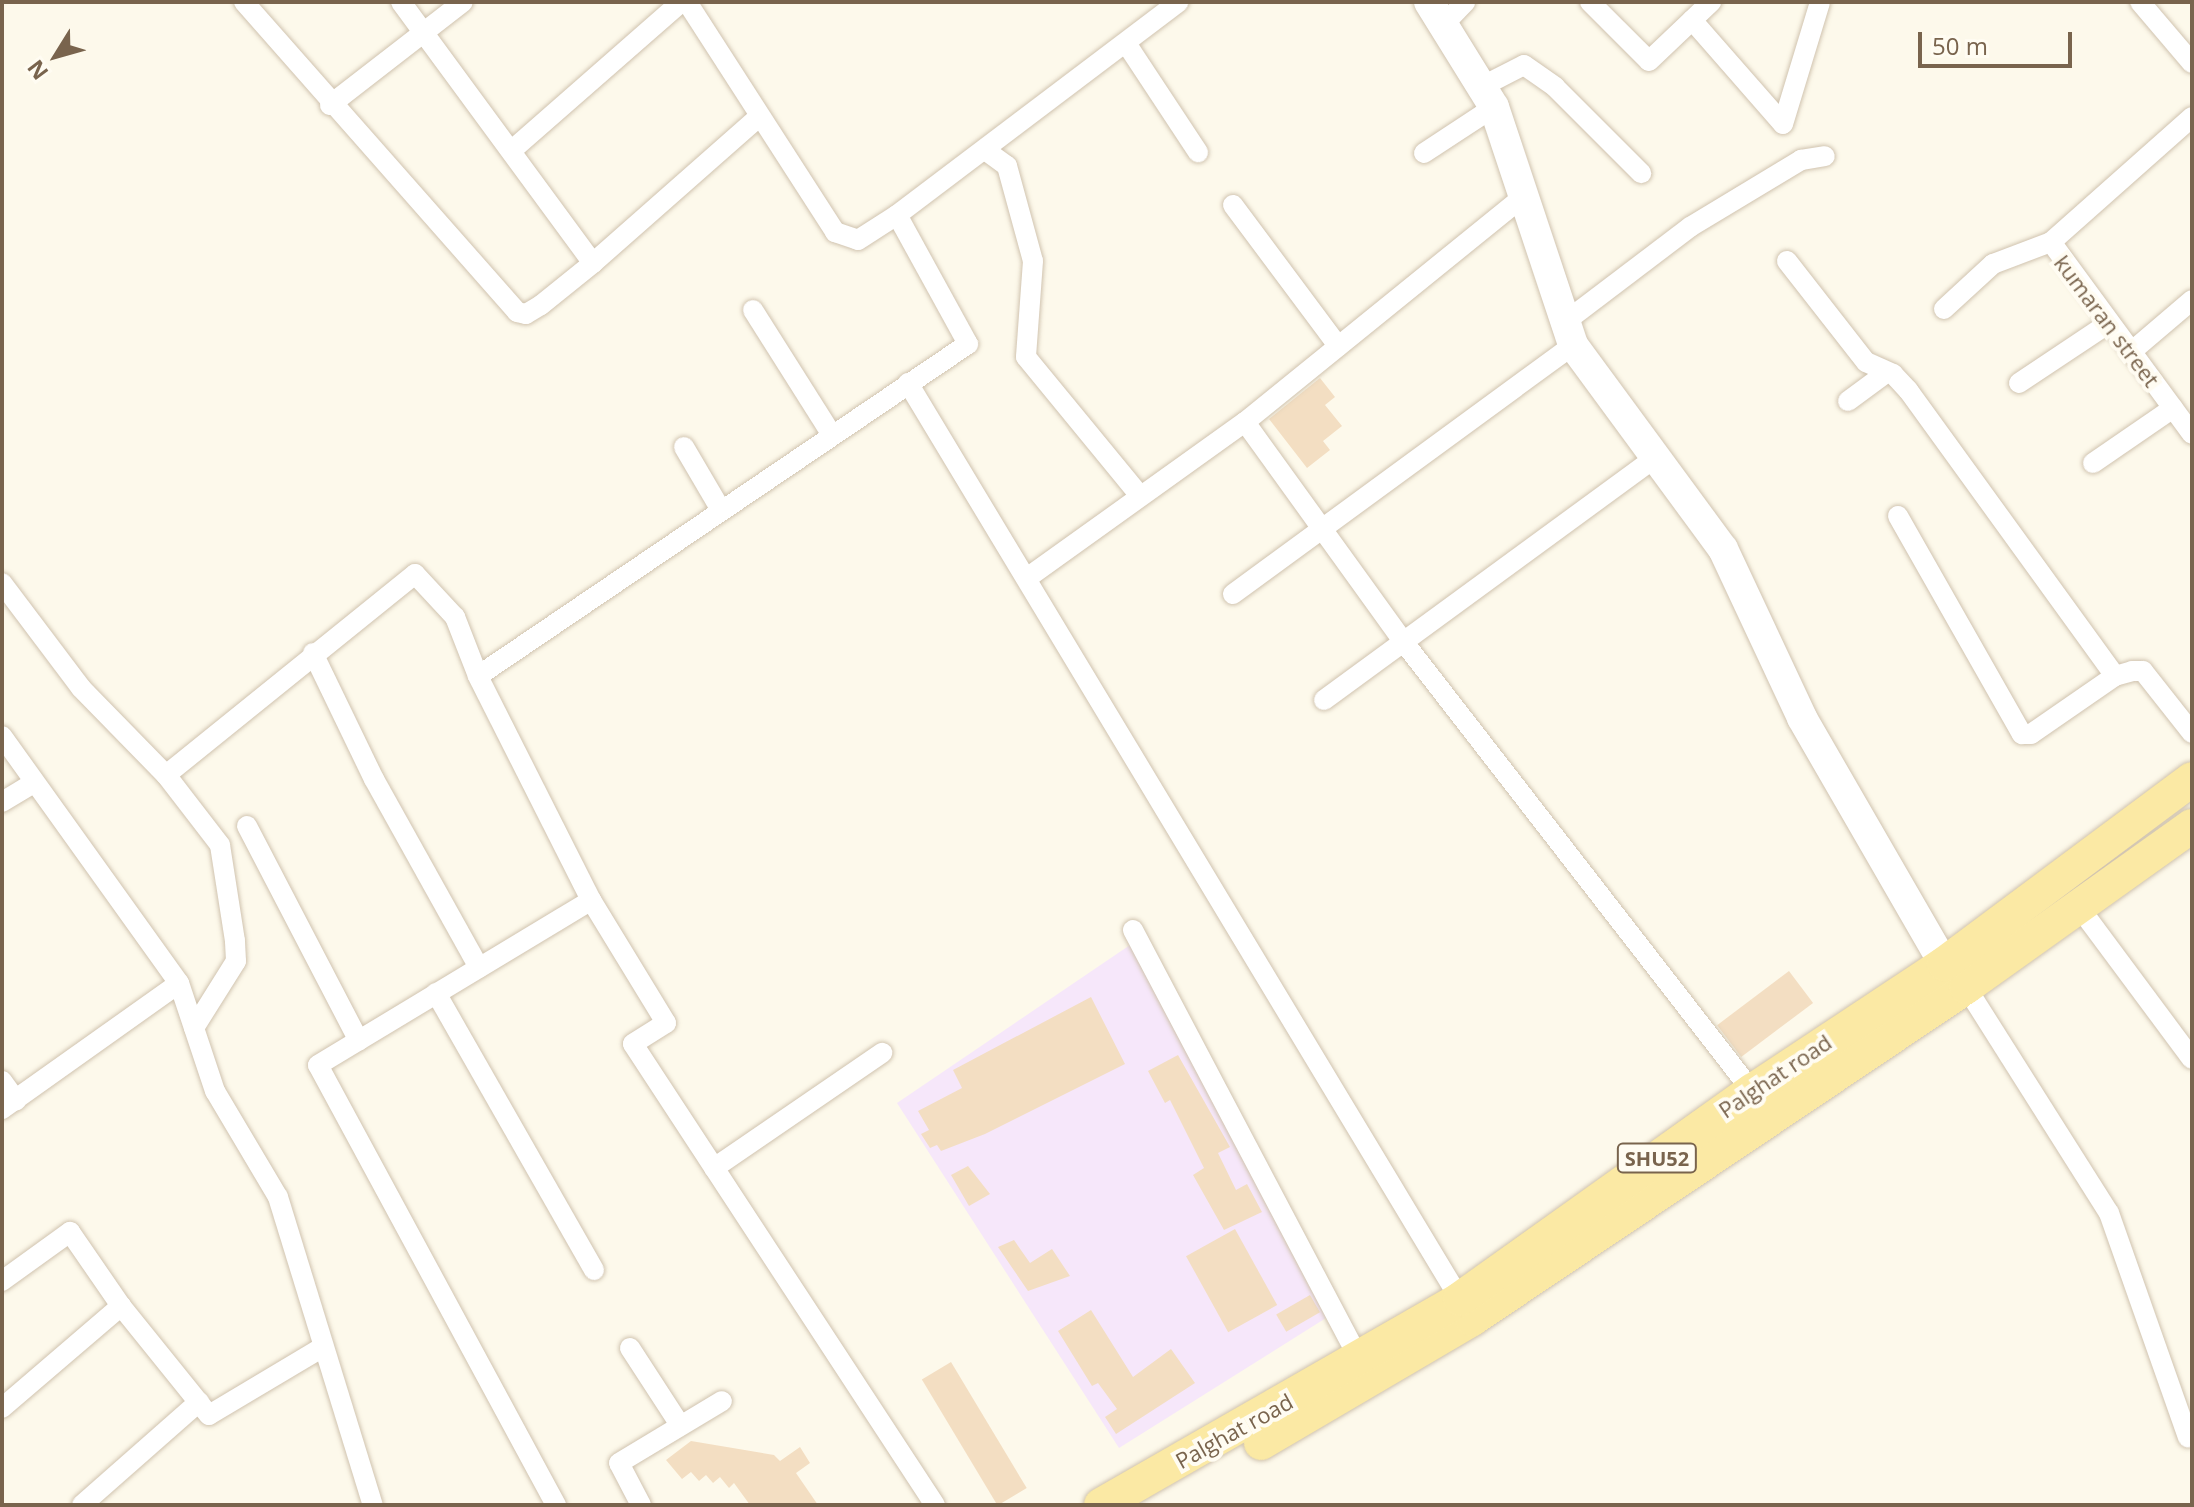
<!DOCTYPE html>
<html>
<head>
<meta charset="utf-8">
<style>
  body { margin:0 }
  #map { position:relative; width:2194px; height:1507px; overflow:hidden; background:#fdf9eb; font-family:"Open Sans",sans-serif }
  div>[style] { position:absolute }
  .education>* { inset:0; background:#f6e7fa }
  .building>* { inset:0; background:#f3dec2; transform-origin:0 0 }
  .roads { filter:drop-shadow(0 0 2px #d0c3af) drop-shadow(0 0 2px #d0c3af) }
  .street>* { height:20px; margin:-10px; padding:0 10px; transform-origin:10px; border-radius:10px; background:#fff }
  .secondary>* { height:30px; margin:-15px; padding:0 15px; transform-origin:15px; border-radius:15px; background:#fff }
  .primary>* { height:34px; margin:-17px; padding:0 17px; transform-origin:17px; border-radius:17px; background:#fbe9a4 }
  span { translate:-50% -50%; white-space:nowrap; text-align:center; line-height:1.15; -webkit-text-stroke:8px #fffcf2; paint-order:stroke }
  .shield-label span { padding:2px 6px; background:#fffcf2; border:2px solid; border-radius:6px; -webkit-text-stroke-width:0 }
  .shield-label { font-size:20px; color:#79644d; font-weight:700 }
  .street-label { font-size:22px; color:#79644d }
  .frame { position:absolute; inset:0; border:4px solid #79644d; pointer-events:none }
  .north { position:absolute; left:16px; top:16px; width:80px; height:80px; -webkit-text-stroke:6px #fffcf2; paint-order:stroke; rotate:233deg; font-size:22px; font-weight:700; line-height:32px; text-align:center; color:#79644d }
  .north::after { content:''; display:block; margin:auto; width:28px; height:36px; background:#79644d; clip-path:polygon(50% 0,100% 100%,50% 72%,0 100%) }
  .scale { position:absolute; left:1918px; top:32px; width:154px; height:36px; box-sizing:border-box; border:4px solid #79644d; border-top:0; padding-left:10px; font-size:24px; line-height:28px; white-space:nowrap; color:#79644d; -webkit-text-stroke:6px #fffcf2; paint-order:stroke }
</style>
</head>
<body>
<div id="map">
  <div class="education">
    <div style="clip-path:polygon(1130px 945px,1326px 1318px,1119px 1448px,897px 1103px)"></div>
  </div>
  <div class="building">
    <div style="clip-path:polygon(1320px 378px,1335px 397px,1325px 405px,1342px 426px,1323px 441px,1330px 450px,1307px 468px,1269px 419px)"></div>
    <div style="left:1789px;top:971px;width:40px;height:90px;rotate:53deg"></div>
    <div style="clip-path:polygon(1091px 997px,1125px 1064px,985px 1134px,941px 1151px,937px 1145px,930px 1148px,921px 1134px,929px 1130px,918px 1111px,962px 1088px,953px 1070px)"></div>
    <div style="clip-path:polygon(1178px 1055px,1230px 1147px,1218px 1153px,1236px 1190px,1247px 1184px,1262px 1212px,1224px 1230px,1193px 1175px,1204px 1168px,1170px 1100px,1165px 1103px,1148px 1071px)"></div>
    <div style="clip-path:polygon(968px 1166px,990px 1194px,969px 1206px,951px 1175px)"></div>
    <div style="left:1235px;top:1229px;width:87px;height:56px;rotate:61deg"></div>
    <div style="clip-path:polygon(1014px 1240px,1030px 1263px,1052px 1249px,1070px 1276px,1028px 1291px,998px 1247px)"></div>
    <div style="left:1310px;top:1295px;width:20px;height:39px;rotate:60deg"></div>
    <div style="clip-path:polygon(1091px 1310px,1133px 1377px,1171px 1349px,1195px 1383px,1116px 1434px,1105px 1417px,1117px 1409px,1098px 1383px,1092px 1386px,1058px 1331px)"></div>
    <div style="left:951px;top:1362px;width:147px;height:34px;rotate:59deg"></div>
    <div style="clip-path:polygon(691px 1441px,774px 1455px,780px 1461px,800px 1447px,810px 1463px,796px 1473px,818px 1505px,750px 1505px,734px 1483px,729px 1488px,720px 1477px,713px 1483px,706px 1475px,699px 1481px,691px 1472px,682px 1479px,666px 1460px)"></div>
  </div>
  <div class="roads">
    <div class="street">
      <div style="left:244px;top:2px;width:413px;rotate:48.6deg"></div>
      <div style="left:517px;top:312px;width:9px;rotate:13deg"></div>
      <div style="left:526px;top:314px;width:17px;rotate:-31deg"></div>
      <div style="left:541px;top:305px;width:67px;rotate:-38.9deg"></div>
      <div style="left:401px;top:2px;width:324px;rotate:53.7deg"></div>
      <div style="left:593px;top:263px;width:222px;rotate:-41.4deg"></div>
      <div style="left:687px;top:2px;width:274px;rotate:57.2deg"></div>
      <div style="left:835px;top:232px;width:24px;rotate:19deg"></div>
      <div style="left:858px;top:240px;width:46px;rotate:-32.7deg"></div>
      <div style="left:1590px;top:2px;width:83px;rotate:45deg"></div>
      <div style="left:1649px;top:61px;width:86px;rotate:-43.6deg"></div>
      <div style="left:2140px;top:2px;width:80px;rotate:49.6deg"></div>
      <div style="left:1692px;top:20px;width:138px;rotate:48.8deg"></div>
      <div style="left:1783px;top:124px;width:127px;rotate:-73.1deg"></div>
      <div style="left:1443px;top:25px;width:32px;rotate:-46deg"></div>
      <div style="left:1126px;top:43px;width:131px;rotate:56.6deg"></div>
      <div style="left:1481px;top:87px;width:48px;rotate:-27.1deg"></div>
      <div style="left:1524px;top:65px;width:38px;rotate:35deg"></div>
      <div style="left:1555px;top:87px;width:122px;rotate:45deg"></div>
      <div style="left:330px;top:105px;width:168px;rotate:-37.8deg"></div>
      <div style="left:2192px;top:117px;width:188px;rotate:138.4deg"></div>
      <div style="left:2051px;top:242px;width:238px;rotate:53.7deg"></div>
      <div style="left:985px;top:150px;width:27px;rotate:36deg"></div>
      <div style="left:1007px;top:166px;width:98px;rotate:74.7deg"></div>
      <div style="left:1033px;top:261px;width:96px;rotate:94.2deg"></div>
      <div style="left:1026px;top:357px;width:180px;rotate:50.6deg"></div>
      <div style="left:511px;top:151px;width:226px;rotate:-41.2deg"></div>
      <div style="left:1424px;top:153px;width:84px;rotate:-33.3deg"></div>
      <div style="left:1233px;top:205px;width:176px;rotate:53.3deg"></div>
      <div style="left:1787px;top:261px;width:128px;rotate:52deg"></div>
      <div style="left:1866px;top:362px;width:30px;rotate:24deg"></div>
      <div style="left:1893px;top:374px;width:22px;rotate:47deg"></div>
      <div style="left:1908px;top:390px;width:353px;rotate:54.1deg"></div>
      <div style="left:1944px;top:309px;width:67px;rotate:-42.6deg"></div>
      <div style="left:1993px;top:264px;width:62px;rotate:-20.8deg"></div>
      <div style="left:753px;top:310px;width:148px;rotate:57.7deg"></div>
      <div style="left:1565px;top:322px;width:157px;rotate:-37.2deg"></div>
      <div style="left:1690px;top:227px;width:130px;rotate:-31.1deg"></div>
      <div style="left:1801px;top:160px;width:24px;rotate:-9deg"></div>
      <div style="left:2131px;top:352px;width:80px;rotate:-40.4deg"></div>
      <div style="left:908px;top:383px;width:1069px;rotate:58.93deg"></div>
      <div style="left:2019px;top:383px;width:108px;rotate:-33.7deg"></div>
      <div style="left:1848px;top:401px;width:47px;rotate:-36.4deg"></div>
      <div style="left:1245px;top:422px;width:359px;rotate:-39deg"></div>
      <div style="left:684px;top:447px;width:73px;rotate:59.6deg"></div>
      <div style="left:2093px;top:463px;width:97px;rotate:-34.5deg"></div>
      <div style="left:1898px;top:516px;width:251px;rotate:60.4deg"></div>
      <div style="left:2022px;top:734px;width:9px"></div>
      <div style="left:2031px;top:734px;width:102px;rotate:-34.6deg"></div>
      <div style="left:2115px;top:676px;width:18px;rotate:-16deg"></div>
      <div style="left:2132px;top:671px;width:11px"></div>
      <div style="left:2143px;top:671px;width:79px;rotate:51.7deg"></div>
      <div style="left:1027px;top:578px;width:268px;rotate:-35.6deg"></div>
      <div style="left:1245px;top:422px;width:275px;rotate:54.2deg"></div>
      <div style="left:1406px;top:645px;width:564px;rotate:52.2deg"></div>
      <div style="left:2px;top:583px;width:131px;rotate:53deg"></div>
      <div style="left:81px;top:688px;width:122px;rotate:45.7deg"></div>
      <div style="left:1233px;top:594px;width:421px;rotate:-36.2deg"></div>
      <div style="left:313px;top:653px;width:140px;rotate:64.2deg"></div>
      <div style="left:374px;top:779px;width:216px;rotate:60.9deg"></div>
      <div style="left:1324px;top:700px;width:411px;rotate:-36.2deg"></div>
      <div style="left:2px;top:736px;width:304px;rotate:54.4deg"></div>
      <div style="left:179px;top:983px;width:114px;rotate:71.6deg"></div>
      <div style="left:215px;top:1091px;width:123px;rotate:59.3deg"></div>
      <div style="left:278px;top:1197px;width:322px;rotate:72.9deg"></div>
      <div style="left:2px;top:802px;width:37px;rotate:-31deg"></div>
      <div style="left:247px;top:826px;width:242px;rotate:62.5deg"></div>
      <div style="left:591px;top:900px;width:144px;rotate:58.6deg"></div>
      <div style="left:666px;top:1023px;width:39px;rotate:148deg"></div>
      <div style="left:633px;top:1044px;width:551px;rotate:56.77deg"></div>
      <div style="left:2079px;top:907px;width:189px;rotate:53.4deg"></div>
      <div style="left:1133px;top:930px;width:484px;rotate:62.2deg"></div>
      <div style="left:1966px;top:987px;width:267px;rotate:57.7deg"></div>
      <div style="left:2109px;top:1213px;width:238px;rotate:70.6deg"></div>
      <div style="left:436px;top:993px;width:319px;rotate:60.3deg"></div>
      <div style="left:194px;top:1028px;width:79px;rotate:-57.9deg"></div>
      <div style="left:236px;top:961px;width:20px;rotate:-93deg"></div>
      <div style="left:235px;top:941px;width:97px;rotate:-98.9deg"></div>
      <div style="left:220px;top:845px;width:88px;rotate:-127.6deg"></div>
      <div style="left:166px;top:775px;width:320px;rotate:-38.9deg"></div>
      <div style="left:415px;top:574px;width:59px;rotate:47.1deg"></div>
      <div style="left:455px;top:617px;width:63px;rotate:68.7deg"></div>
      <div style="left:2px;top:1081px;width:24px;rotate:54deg"></div>
      <div style="left:2px;top:1109px;width:217px;rotate:-35.4deg"></div>
      <div style="left:714px;top:1168px;width:204px;rotate:-34.4deg"></div>
      <div style="left:2px;top:1281px;width:84px;rotate:-35.8deg"></div>
      <div style="left:70px;top:1232px;width:90px;rotate:55.4deg"></div>
      <div style="left:121px;top:1306px;width:140px;rotate:51.1deg"></div>
      <div style="left:209px;top:1415px;width:133px;rotate:-30.8deg"></div>
      <div style="left:630px;top:1348px;width:92px;rotate:57deg"></div>
      <div style="left:2px;top:1408px;width:157px;rotate:-40.6deg"></div>
      <div style="left:82px;top:1505px;width:156px;rotate:-41.4deg"></div>
      <div style="left:556px;top:1505px;width:500px;rotate:-118.41deg"></div>
      <div style="left:318px;top:1065px;width:319px;rotate:-31.1deg"></div>
      <div style="left:591px;top:900px;width:251px;rotate:-116.8deg"></div>
      <div style="left:478px;top:676px;width:592px;rotate:-34.12deg"></div>
      <div style="left:968px;top:344px;width:147px;rotate:-118.8deg"></div>
      <div style="left:897px;top:215px;width:353px;rotate:-37.1deg"></div>
      <div style="left:641px;top:1505px;width:47px;rotate:-117.6deg"></div>
      <div style="left:619px;top:1463px;width:120px;rotate:-31deg"></div>
    </div>
    <div class="secondary">
      <div style="left:1429px;top:2px;width:123px;rotate:58.2deg"></div>
      <div style="left:1494px;top:107px;width:251px;rotate:71.6deg"></div>
      <div style="left:1573px;top:345px;width:253px;rotate:53.7deg"></div>
      <div style="left:1723px;top:549px;width:187px;rotate:64.9deg"></div>
      <div style="left:1802px;top:718px;width:284px;rotate:60deg"></div>
      <div style="left:1944px;top:964px;width:24px;rotate:48deg"></div>
    </div>
    <div class="primary">
      <div style="left:1261px;top:1443px;width:245px;rotate:-30.4deg"></div>
      <div style="left:1472px;top:1319px;width:595px;rotate:-33.9deg"></div>
      <div style="left:1966px;top:987px;width:277px;rotate:-35.5deg"></div>
      <div style="left:1101px;top:1505px;width:414px;rotate:-29.8deg"></div>
      <div style="left:1460px;top:1299px;width:359px;rotate:-35.5deg"></div>
      <div style="left:1752px;top:1091px;width:230px;rotate:-33.5deg"></div>
      <div style="left:1944px;top:964px;width:309px;rotate:-36.7deg"></div>
    </div>
  </div>
  <div class="shield-label">
    <span style="left:1657px;top:1158px">SHU52</span>
  </div>
  <div class="street-label">
    <span style="left:2107px;top:321px;rotate:53deg">kumaran street</span>
    <span style="left:1775px;top:1076px;rotate:-34deg">Palghat road</span>
    <span style="left:1234px;top:1431px;rotate:-29deg">Palghat road</span>
  </div>
  <div class="frame"></div>
  <div class="north">N</div>
  <div class="scale">50 m</div>
</div>
</body>
</html>
